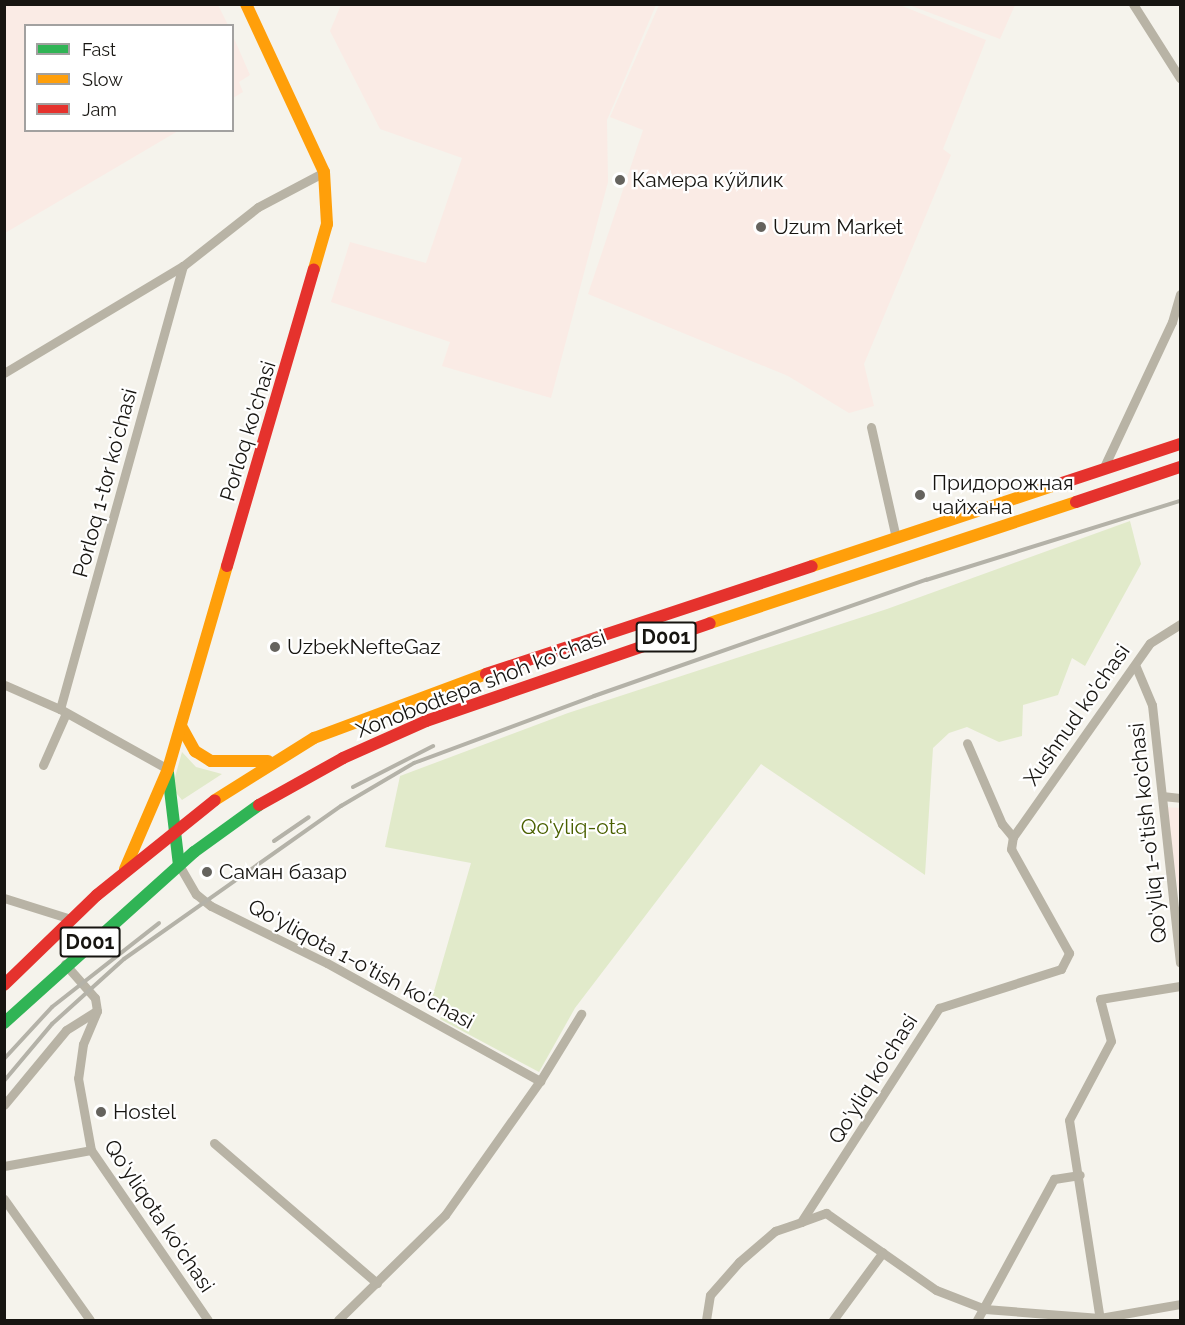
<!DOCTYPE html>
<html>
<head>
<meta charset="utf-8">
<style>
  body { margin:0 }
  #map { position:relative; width:1185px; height:1325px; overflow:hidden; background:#f5f3ec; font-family:Raleway,sans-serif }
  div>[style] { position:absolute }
  .industrial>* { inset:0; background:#faebe5 }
  .green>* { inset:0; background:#e1eaca }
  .street>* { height:9px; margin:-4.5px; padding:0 4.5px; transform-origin:4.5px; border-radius:4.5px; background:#b8b3a5 }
  .fast>* { height:12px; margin:-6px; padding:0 6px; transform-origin:6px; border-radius:6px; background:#30b455 }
  .slow>* { height:12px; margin:-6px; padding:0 6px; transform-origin:6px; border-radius:6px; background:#ff9f0a }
  .jam>* { height:12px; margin:-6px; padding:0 6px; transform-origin:6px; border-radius:6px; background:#e5322d }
  .rail>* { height:4px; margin:-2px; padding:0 2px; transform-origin:2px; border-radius:2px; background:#b4b2a8 }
  .dots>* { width:16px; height:16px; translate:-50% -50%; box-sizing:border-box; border:3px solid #fff; border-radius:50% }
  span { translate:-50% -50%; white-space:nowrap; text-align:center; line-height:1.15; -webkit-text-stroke:4.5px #fff; paint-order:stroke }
  .shield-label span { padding:2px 4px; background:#fff; border:2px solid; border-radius:4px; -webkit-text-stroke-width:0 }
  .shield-label { font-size:20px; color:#171511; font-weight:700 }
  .poi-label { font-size:21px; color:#171511 }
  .left { translate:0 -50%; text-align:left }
  .street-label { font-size:21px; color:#171511 }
  .park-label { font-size:21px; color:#4a6000 }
  .frame { position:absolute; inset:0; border:6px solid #171511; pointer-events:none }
  .legend { position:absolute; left:24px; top:24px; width:210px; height:108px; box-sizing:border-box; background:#fff; border:2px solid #a2a1a0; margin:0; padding:8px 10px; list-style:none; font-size:18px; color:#171511 }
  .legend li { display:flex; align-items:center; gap:12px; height:30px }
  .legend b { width:30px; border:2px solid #a2a1a0 }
</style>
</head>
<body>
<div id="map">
  <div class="industrial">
    <div style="clip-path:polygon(4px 5px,218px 5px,228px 25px,26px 26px,26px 130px,178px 131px,5px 233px)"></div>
    <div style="clip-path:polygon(341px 5px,656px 5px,607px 120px,608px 182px,551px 398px,442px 366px,450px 342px,331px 302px,350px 242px,426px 263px,462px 158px,380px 129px,330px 31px)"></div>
    <div style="clip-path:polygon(659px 5px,900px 5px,986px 40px,943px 149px,951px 155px,864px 364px,874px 406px,849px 413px,788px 376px,588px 294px,643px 130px,610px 117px)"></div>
    <div style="clip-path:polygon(909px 5px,1015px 5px,1000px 39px)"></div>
    <div style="clip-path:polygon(233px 36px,250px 75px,239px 82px,243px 92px,233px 98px)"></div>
    <div style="clip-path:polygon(1165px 807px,1180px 808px,1180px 903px)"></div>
  </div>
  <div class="green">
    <div style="clip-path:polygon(1130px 521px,1141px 564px,1085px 666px,1072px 658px,1058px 695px,1023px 705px,1022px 736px,999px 742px,967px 727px,949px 733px,933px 748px,925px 875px,761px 764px,575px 1008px,539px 1072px,440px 1019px,447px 1006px,432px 998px,471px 863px,385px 847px,400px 776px,568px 713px,887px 609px)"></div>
    <div style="clip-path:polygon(182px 752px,196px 767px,222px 774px,182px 800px,172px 788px)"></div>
  </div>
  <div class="street">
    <div style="left:1133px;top:4px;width:88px;rotate:57.6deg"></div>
    <div style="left:4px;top:373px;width:209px;rotate:-30.9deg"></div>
    <div style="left:183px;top:266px;width:95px;rotate:-38.2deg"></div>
    <div style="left:258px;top:207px;width:75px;rotate:-27.9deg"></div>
    <div style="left:871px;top:427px;width:114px;rotate:77.3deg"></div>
    <div style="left:1104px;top:467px;width:160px;rotate:-64.9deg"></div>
    <div style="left:1172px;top:322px;width:29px;rotate:-74deg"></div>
    <div style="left:1136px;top:667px;width:41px;rotate:67.2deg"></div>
    <div style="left:1152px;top:705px;width:259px;rotate:83.8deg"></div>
    <div style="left:5px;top:685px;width:60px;rotate:23.6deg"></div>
    <div style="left:60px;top:709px;width:124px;rotate:29.1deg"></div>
    <div style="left:60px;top:709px;width:460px;rotate:-74.5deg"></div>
    <div style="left:43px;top:765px;width:57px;rotate:-66.1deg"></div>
    <div style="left:1162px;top:796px;width:18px;rotate:6deg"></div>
    <div style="left:1013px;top:837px;width:237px;rotate:-54.8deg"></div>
    <div style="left:1150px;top:643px;width:36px;rotate:-32deg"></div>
    <div style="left:179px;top:865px;width:34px;rotate:60deg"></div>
    <div style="left:196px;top:894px;width:19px;rotate:39deg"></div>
    <div style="left:211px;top:906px;width:129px;rotate:26.2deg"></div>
    <div style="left:327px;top:963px;width:244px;rotate:29deg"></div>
    <div style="left:4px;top:898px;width:70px;rotate:17.4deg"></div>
    <div style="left:65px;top:964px;width:45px;rotate:48.6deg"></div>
    <div style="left:95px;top:998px;width:13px;rotate:81deg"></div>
    <div style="left:97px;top:1011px;width:36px;rotate:113deg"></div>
    <div style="left:83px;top:1044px;width:34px;rotate:98deg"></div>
    <div style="left:78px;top:1078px;width:73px;rotate:79.8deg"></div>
    <div style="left:91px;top:1150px;width:206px;rotate:55.5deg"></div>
    <div style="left:4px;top:1105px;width:97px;rotate:-50.4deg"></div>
    <div style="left:66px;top:1030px;width:36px;rotate:-32deg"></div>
    <div style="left:214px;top:1143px;width:215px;rotate:40.7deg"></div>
    <div style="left:4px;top:1166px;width:88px;rotate:-10.4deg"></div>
    <div style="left:4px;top:1199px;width:148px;rotate:54.6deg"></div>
    <div style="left:801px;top:1222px;width:27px;rotate:-20deg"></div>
    <div style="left:826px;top:1213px;width:134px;rotate:35deg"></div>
    <div style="left:936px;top:1290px;width:53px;rotate:21.2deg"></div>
    <div style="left:985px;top:1309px;width:115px;rotate:4.5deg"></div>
    <div style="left:1100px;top:1318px;width:81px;rotate:-9.9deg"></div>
    <div style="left:338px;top:1320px;width:150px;rotate:-44.5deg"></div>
    <div style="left:445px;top:1215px;width:164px;rotate:-54.7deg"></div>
    <div style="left:540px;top:1081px;width:79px;rotate:-58.5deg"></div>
    <div style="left:706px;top:1320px;width:25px;rotate:-81deg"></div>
    <div style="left:710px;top:1295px;width:44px;rotate:-48.7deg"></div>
    <div style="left:739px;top:1262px;width:48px;rotate:-40.7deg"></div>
    <div style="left:775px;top:1231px;width:28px;rotate:-19deg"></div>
    <div style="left:801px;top:1222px;width:255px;rotate:-57.2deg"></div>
    <div style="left:939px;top:1008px;width:128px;rotate:-17.7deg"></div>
    <div style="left:1061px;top:969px;width:18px;rotate:-63deg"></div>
    <div style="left:1069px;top:953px;width:119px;rotate:-119.1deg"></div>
    <div style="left:1011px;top:849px;width:12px;rotate:-81deg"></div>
    <div style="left:1013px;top:837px;width:17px;rotate:-130deg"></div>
    <div style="left:1002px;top:824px;width:88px;rotate:-113.4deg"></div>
    <div style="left:833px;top:1320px;width:84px;rotate:-53.7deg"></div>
    <div style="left:977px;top:1320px;width:161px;rotate:-61.4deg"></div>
    <div style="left:1054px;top:1179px;width:26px;rotate:-9deg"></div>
    <div style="left:1100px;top:1320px;width:202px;rotate:-98.8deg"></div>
    <div style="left:1069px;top:1120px;width:89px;rotate:-62deg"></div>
    <div style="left:1111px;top:1041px;width:43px;rotate:-104.7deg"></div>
    <div style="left:1100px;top:999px;width:81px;rotate:-9.2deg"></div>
  </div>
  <div class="fast">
    <div style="left:168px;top:773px;width:93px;rotate:83.2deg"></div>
    <div style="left:4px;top:1023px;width:256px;rotate:-42deg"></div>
    <div style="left:194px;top:852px;width:80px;rotate:-35.9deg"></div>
  </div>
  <div class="slow">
    <div style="left:246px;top:4px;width:185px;rotate:65.1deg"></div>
    <div style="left:324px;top:172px;width:52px;rotate:86.7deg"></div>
    <div style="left:327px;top:224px;width:47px;rotate:106.1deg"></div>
    <div style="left:812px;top:566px;width:257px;rotate:-18.4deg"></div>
    <div style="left:710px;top:623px;width:385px;rotate:-18.3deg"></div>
    <div style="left:181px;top:726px;width:29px;rotate:61deg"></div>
    <div style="left:195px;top:751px;width:19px;rotate:32deg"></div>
    <div style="left:211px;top:761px;width:57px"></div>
    <div style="left:215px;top:800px;width:117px;rotate:-32.1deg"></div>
    <div style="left:314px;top:738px;width:184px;rotate:-20.4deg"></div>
    <div style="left:125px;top:869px;width:109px;rotate:-66.7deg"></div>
    <div style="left:168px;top:769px;width:211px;rotate:-73.8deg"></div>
  </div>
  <div class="jam">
    <div style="left:1056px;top:485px;width:131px;rotate:-18.3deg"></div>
    <div style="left:1076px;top:502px;width:110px;rotate:-18.6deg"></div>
    <div style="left:227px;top:566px;width:309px;rotate:-73.7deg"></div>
    <div style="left:486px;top:674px;width:343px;rotate:-18.3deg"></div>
    <div style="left:259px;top:805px;width:96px;rotate:-29.2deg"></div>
    <div style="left:343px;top:758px;width:91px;rotate:-24deg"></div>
    <div style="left:426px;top:721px;width:300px;rotate:-19deg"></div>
    <div style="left:4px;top:985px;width:129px;rotate:-44.1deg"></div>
    <div style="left:97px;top:895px;width:151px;rotate:-38.8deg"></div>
  </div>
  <div class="rail">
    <div style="left:353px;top:787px;width:90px;rotate:-27.1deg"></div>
    <div style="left:274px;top:841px;width:42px;rotate:-34.4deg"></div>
    <div style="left:4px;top:1059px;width:71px;rotate:-47.3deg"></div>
    <div style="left:52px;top:1007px;width:136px;rotate:-38.1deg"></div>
    <div style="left:4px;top:1081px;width:75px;rotate:-49.9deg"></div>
    <div style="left:52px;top:1024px;width:97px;rotate:-42.1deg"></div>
    <div style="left:124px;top:959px;width:266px;rotate:-35.2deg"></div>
    <div style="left:341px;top:806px;width:85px;rotate:-30.5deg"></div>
    <div style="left:414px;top:763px;width:192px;rotate:-20.4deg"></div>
    <div style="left:594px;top:696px;width:352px;rotate:-19.3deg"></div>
    <div style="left:926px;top:580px;width:266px;rotate:-17.3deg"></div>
  </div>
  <div class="dots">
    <div style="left:620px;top:180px;background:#65635e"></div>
    <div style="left:761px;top:227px;background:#65635e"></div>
    <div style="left:920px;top:495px;background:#65635e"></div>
    <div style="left:275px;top:647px;background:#65635e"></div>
    <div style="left:207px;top:872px;background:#65635e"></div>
    <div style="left:101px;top:1112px;background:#65635e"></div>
  </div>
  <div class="shield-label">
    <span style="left:666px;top:637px">D001</span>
    <span style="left:90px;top:942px">D001</span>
  </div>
  <div class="poi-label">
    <span class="left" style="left:632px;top:180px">Камера ку́йлик</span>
    <span class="left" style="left:773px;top:227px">Uzum Market</span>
    <span class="left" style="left:932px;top:495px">Придорожная<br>чайхана</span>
    <span class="left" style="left:287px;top:647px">UzbekNefteGaz</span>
    <span class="left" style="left:219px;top:872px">Саман базар</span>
    <span class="left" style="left:113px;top:1112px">Hostel</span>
  </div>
  <div class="street-label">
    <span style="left:248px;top:431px;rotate:-73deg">Porloq ko'chasi</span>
    <span style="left:105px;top:483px;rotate:-75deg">Porloq 1-tor koʻchasi</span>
    <span style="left:481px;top:684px;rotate:-21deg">Xonobodtepa shoh ko'chasi</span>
    <span style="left:1077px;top:715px;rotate:-55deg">Xushnud ko'chasi</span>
    <span style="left:1148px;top:833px;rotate:-96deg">Qo'yliq 1-o'tish ko'chasi</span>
    <span style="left:361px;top:964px;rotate:28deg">Qo'yliqota 1-o'tish ko'chasi</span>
    <span style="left:873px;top:1079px;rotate:-58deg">Qo'yliq ko'chasi</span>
    <span style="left:159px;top:1216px;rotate:56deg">Qo'yliqota ko'chasi</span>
  </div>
  <div class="park-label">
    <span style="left:574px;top:827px">Qo‘yliq-ota</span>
  </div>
  <div class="frame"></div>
  <ul class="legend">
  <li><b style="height:8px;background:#30b455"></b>Fast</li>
  <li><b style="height:8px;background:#ff9f0a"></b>Slow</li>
  <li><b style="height:8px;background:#e5322d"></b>Jam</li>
  </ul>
</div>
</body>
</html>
